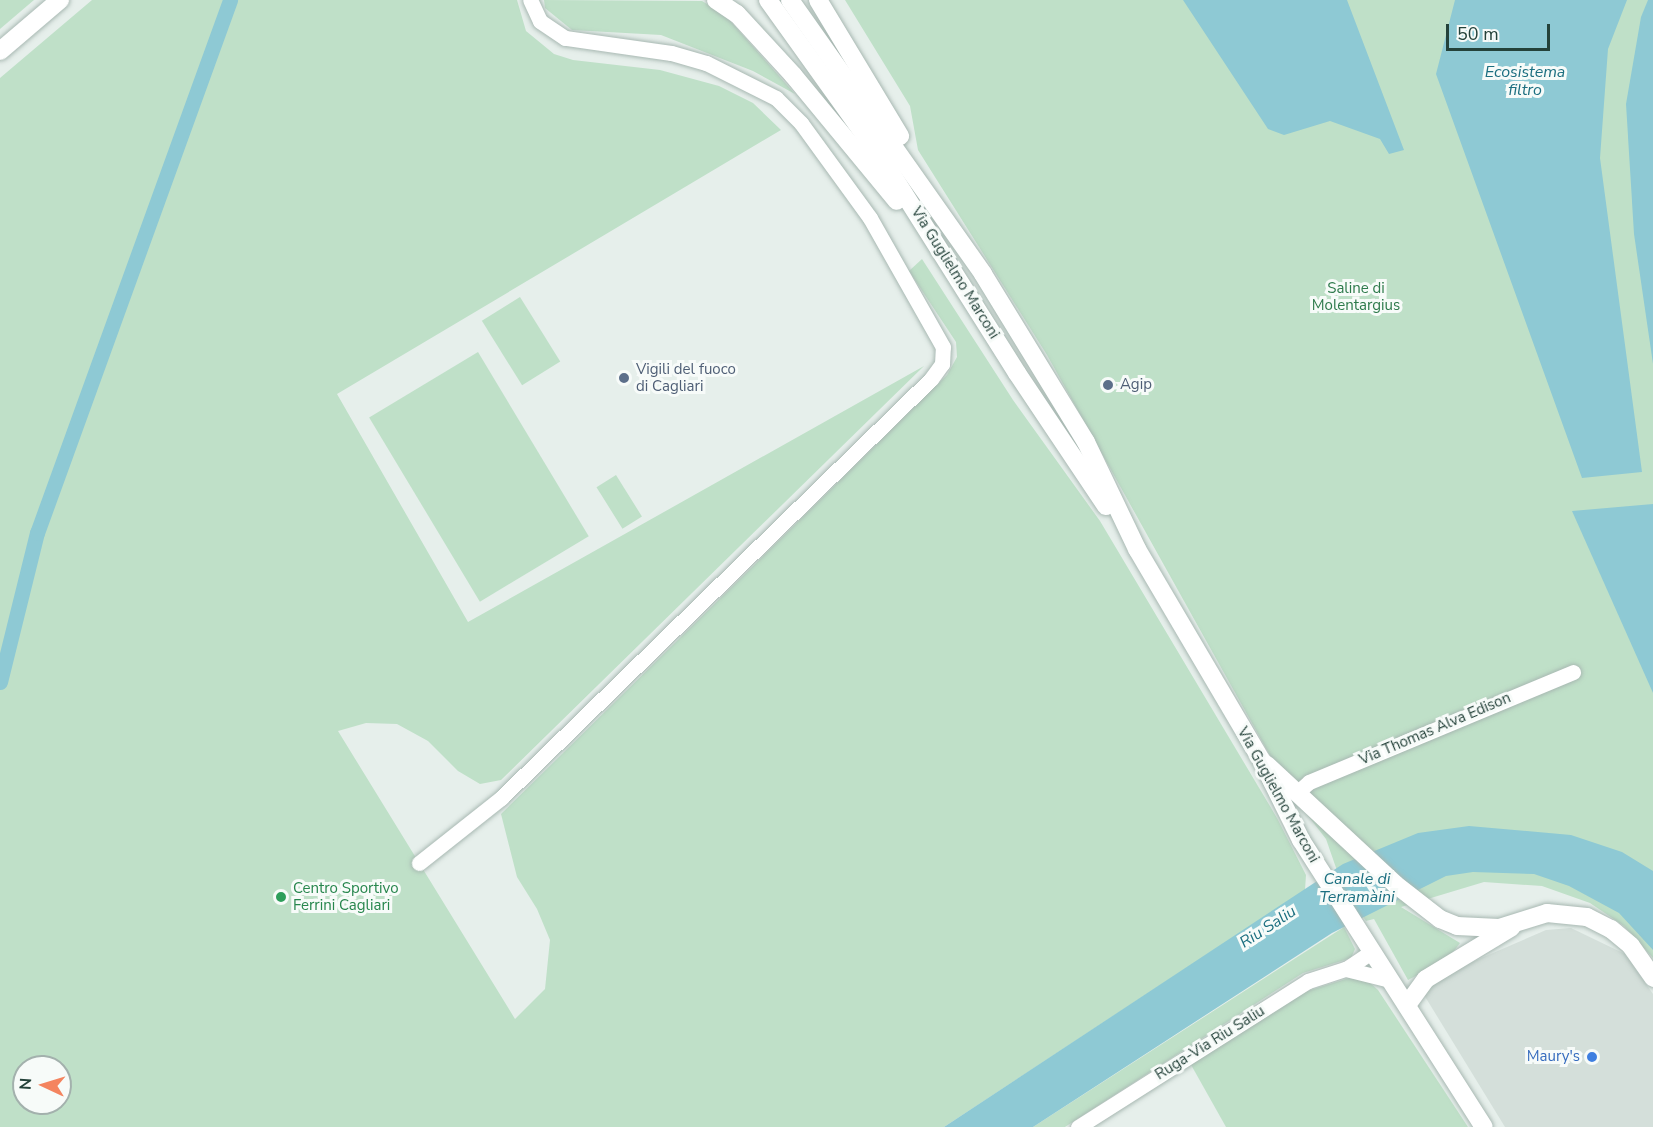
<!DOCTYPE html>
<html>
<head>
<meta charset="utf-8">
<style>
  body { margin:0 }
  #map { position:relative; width:1653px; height:1127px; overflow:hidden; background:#e6efeb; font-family:"Nunito Sans",sans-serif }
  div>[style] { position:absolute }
  .built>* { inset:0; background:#d4dfda }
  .green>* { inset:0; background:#bfe0c8; transform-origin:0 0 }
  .water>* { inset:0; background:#8ec9d4 }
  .canal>* { height:15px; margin:-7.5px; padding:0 7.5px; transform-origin:7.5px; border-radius:7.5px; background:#8ec9d4 }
  .roads { filter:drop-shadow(0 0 2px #a8b8b2) drop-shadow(0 0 2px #a8b8b2) }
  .minor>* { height:15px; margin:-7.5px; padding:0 7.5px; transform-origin:7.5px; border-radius:7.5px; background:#fff }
  .secondary>* { height:18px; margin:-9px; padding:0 9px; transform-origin:9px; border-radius:9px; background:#fff }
  .dots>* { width:16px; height:16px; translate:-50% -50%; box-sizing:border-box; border:3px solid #f7fbf9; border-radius:50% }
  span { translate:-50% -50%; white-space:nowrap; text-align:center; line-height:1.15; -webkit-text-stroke:6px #f7fbf9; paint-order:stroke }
  .street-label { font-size:15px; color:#24423a }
  .park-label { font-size:15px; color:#2d7a4b }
  .service-label { font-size:15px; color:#4e5e75 }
  .left { translate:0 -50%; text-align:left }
  .leisure-label { font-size:15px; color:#27864d }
  .shop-label { font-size:15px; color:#366cbe }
  .right { translate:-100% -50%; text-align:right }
  .water-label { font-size:16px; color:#1c6f80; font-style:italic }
  .north { position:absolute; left:12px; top:1055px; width:60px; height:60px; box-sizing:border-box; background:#f7fbf9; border:2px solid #a3b1ad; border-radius:50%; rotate:274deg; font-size:16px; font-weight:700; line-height:24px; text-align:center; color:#24423a }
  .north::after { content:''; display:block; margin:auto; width:21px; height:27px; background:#f4845f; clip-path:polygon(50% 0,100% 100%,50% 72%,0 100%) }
  .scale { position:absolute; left:1446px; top:24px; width:104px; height:27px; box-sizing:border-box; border:3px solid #24423a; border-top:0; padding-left:8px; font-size:18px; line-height:21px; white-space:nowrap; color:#24423a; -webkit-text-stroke:4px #f7fbf9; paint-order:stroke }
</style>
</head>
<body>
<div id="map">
  <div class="built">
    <div style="clip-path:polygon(1571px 928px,1625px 954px,1653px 994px,1653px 1127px,1505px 1127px,1421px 990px,1456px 969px,1546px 930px)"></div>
  </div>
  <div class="green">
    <div style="clip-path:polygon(0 0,34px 0,0 29px)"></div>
    <div style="clip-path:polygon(evenodd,92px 0,517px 0,526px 31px,554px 54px,573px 60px,660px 70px,719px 86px,753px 103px,781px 130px,337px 394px,468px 622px,924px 366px,501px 780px,480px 784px,458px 771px,428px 741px,397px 724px,366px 723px,338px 731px,515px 1019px,545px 989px,550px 940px,537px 909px,517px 877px,501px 814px,947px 375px,957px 357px,956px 342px,909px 271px,922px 259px,1013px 400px,1100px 521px,1277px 818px,1306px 875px,1305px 890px,944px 1127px,0 1127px,0 78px,92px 0,24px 1067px,60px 1067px,60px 1103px,24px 1103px,24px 1067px)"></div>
    <div style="clip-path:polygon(544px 0,702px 1px,725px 15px,795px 94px,753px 71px,661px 35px,572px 30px,545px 8px)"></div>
    <div style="clip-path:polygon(845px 0,1653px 0,1653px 958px,1624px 926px,1590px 903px,1542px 886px,1484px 882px,1401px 907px,1460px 943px,1448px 959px,1408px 980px,1374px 919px,1366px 921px,1342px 885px,1326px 839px,1292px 795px,1047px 355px,918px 150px,910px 106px)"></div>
    <div style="left:520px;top:297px;width:76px;height:45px;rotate:58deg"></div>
    <div style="left:478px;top:352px;width:215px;height:127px;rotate:59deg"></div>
    <div style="left:616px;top:475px;width:49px;height:23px;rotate:58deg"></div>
    <div style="clip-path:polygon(1344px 927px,1355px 949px,1351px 958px,1303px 973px,1065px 1127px,1033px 1127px)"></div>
    <div style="clip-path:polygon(1349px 978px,1368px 981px,1378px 990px,1468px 1127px,1226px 1127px,1190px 1063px,1301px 993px)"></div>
  </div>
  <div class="water">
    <div style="clip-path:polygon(1183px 0,1347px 0,1404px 150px,1389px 154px,1380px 139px,1330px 121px,1284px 135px,1268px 129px)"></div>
    <div style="clip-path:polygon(1455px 0,1627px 0,1608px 49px,1600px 158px,1642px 472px,1582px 478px,1436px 74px)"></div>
    <div style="clip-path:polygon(1648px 0,1653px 0,1653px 364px,1634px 234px,1626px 104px,1641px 17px)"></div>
    <div style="clip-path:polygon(1653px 504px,1653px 693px,1572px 511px)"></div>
    <div style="clip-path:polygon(1469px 826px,1571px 835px,1622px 852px,1653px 871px,1653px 950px,1619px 913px,1569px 886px,1534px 874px,1473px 872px,1446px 876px,1332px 933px,1033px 1127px,944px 1127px,1343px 864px,1418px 833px)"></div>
  </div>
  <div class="canal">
    <div style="left:0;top:682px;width:154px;rotate:-76.1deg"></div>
    <div style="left:37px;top:533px;width:567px;rotate:-70.09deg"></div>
  </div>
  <div class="roads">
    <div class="minor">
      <div style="left:1299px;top:791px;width:13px;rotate:-42deg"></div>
      <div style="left:1309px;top:782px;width:286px;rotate:-22.6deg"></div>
      <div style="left:419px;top:863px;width:105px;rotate:-38.4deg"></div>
      <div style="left:501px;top:798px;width:600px;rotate:-44.26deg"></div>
      <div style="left:931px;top:379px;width:19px;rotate:-54deg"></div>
      <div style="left:942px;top:364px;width:17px;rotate:-87deg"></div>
      <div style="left:943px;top:347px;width:148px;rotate:-119.5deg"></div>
      <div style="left:870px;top:218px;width:117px;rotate:-126deg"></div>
      <div style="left:801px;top:123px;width:35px;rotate:-135deg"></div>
      <div style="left:776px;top:98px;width:78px;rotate:-153.4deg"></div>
      <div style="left:706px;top:63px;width:36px;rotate:-164deg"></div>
      <div style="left:671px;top:53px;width:107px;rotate:-171.9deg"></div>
      <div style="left:565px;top:38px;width:30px;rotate:-146deg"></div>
      <div style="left:540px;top:21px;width:23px;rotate:-115deg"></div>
      <div style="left:1346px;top:969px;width:45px;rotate:14deg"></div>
      <div style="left:1078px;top:1127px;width:272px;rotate:-32.4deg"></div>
      <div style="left:1308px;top:981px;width:40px;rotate:-18deg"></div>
      <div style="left:1346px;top:969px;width:30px;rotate:-34deg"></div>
    </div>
    <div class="secondary">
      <div style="left:716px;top:0;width:25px;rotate:34deg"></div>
      <div style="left:737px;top:14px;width:83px;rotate:47.4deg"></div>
      <div style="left:793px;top:75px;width:163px;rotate:50.5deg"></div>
      <div style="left:768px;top:0;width:203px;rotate:54.4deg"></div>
      <div style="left:886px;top:165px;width:246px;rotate:57.8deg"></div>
      <div style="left:1017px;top:373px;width:160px;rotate:56.2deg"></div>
      <div style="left:790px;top:0;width:335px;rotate:54.8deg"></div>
      <div style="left:983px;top:274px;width:197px;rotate:58.5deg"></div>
      <div style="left:1086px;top:442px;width:119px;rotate:64.5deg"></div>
      <div style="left:1137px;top:549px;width:246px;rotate:59.5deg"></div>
      <div style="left:1262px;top:761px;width:88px;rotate:63.7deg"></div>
      <div style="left:1301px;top:840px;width:340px;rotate:57.5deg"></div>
      <div style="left:818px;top:0;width:159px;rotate:58.9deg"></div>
      <div style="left:0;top:51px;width:79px;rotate:-40.4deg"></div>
      <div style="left:1267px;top:765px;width:175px;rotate:42.9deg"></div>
      <div style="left:1395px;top:884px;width:57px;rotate:37.9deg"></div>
      <div style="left:1440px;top:919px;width:18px;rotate:22deg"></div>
      <div style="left:1457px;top:926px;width:42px;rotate:2.7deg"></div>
      <div style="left:1499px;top:928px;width:50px;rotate:-17.4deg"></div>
      <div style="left:1547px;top:913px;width:40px;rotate:5.7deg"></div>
      <div style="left:1587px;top:917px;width:27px;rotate:27deg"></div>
      <div style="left:1611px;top:929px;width:26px;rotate:40deg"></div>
      <div style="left:1631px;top:946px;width:39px;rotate:55deg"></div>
      <div style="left:1407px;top:1005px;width:32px;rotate:-54deg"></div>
      <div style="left:1426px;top:979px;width:100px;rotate:-31.2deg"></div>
    </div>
  </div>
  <div class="dots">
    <div style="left:624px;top:378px;background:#5c6f8a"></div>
    <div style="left:1108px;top:385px;background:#5c6f8a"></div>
    <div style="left:281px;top:897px;background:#2e9e5b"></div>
    <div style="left:1592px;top:1057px;background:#3f7fe0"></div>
  </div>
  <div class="street-label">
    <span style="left:955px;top:273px;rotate:58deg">Via Guglielmo Marconi</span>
    <span style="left:1435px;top:729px;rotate:-23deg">Via Thomas Alva Edison</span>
    <span style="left:1278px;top:795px;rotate:61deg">Via Guglielmo Marconi</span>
    <span style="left:1210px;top:1043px;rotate:-32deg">Ruga-Via Riu Saliu</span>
  </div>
  <div class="park-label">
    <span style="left:1356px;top:297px">Saline di<br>Molentargius</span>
  </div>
  <div class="service-label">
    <span class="left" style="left:636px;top:378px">Vigili del fuoco<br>di Cagliari</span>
    <span class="left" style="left:1120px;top:385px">Agip</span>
  </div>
  <div class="leisure-label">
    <span class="left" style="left:293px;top:897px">Centro Sportivo<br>Ferrini Cagliari</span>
  </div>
  <div class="shop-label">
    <span class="right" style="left:1580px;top:1057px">Maury's</span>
  </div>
  <div class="water-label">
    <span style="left:1525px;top:81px">Ecosistema<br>filtro</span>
    <span style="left:1357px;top:888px">Canale di<br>Terramàini</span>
    <span style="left:1268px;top:927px;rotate:-33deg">Riu Saliu</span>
  </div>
  <div class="north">N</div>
  <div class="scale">50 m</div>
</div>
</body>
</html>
